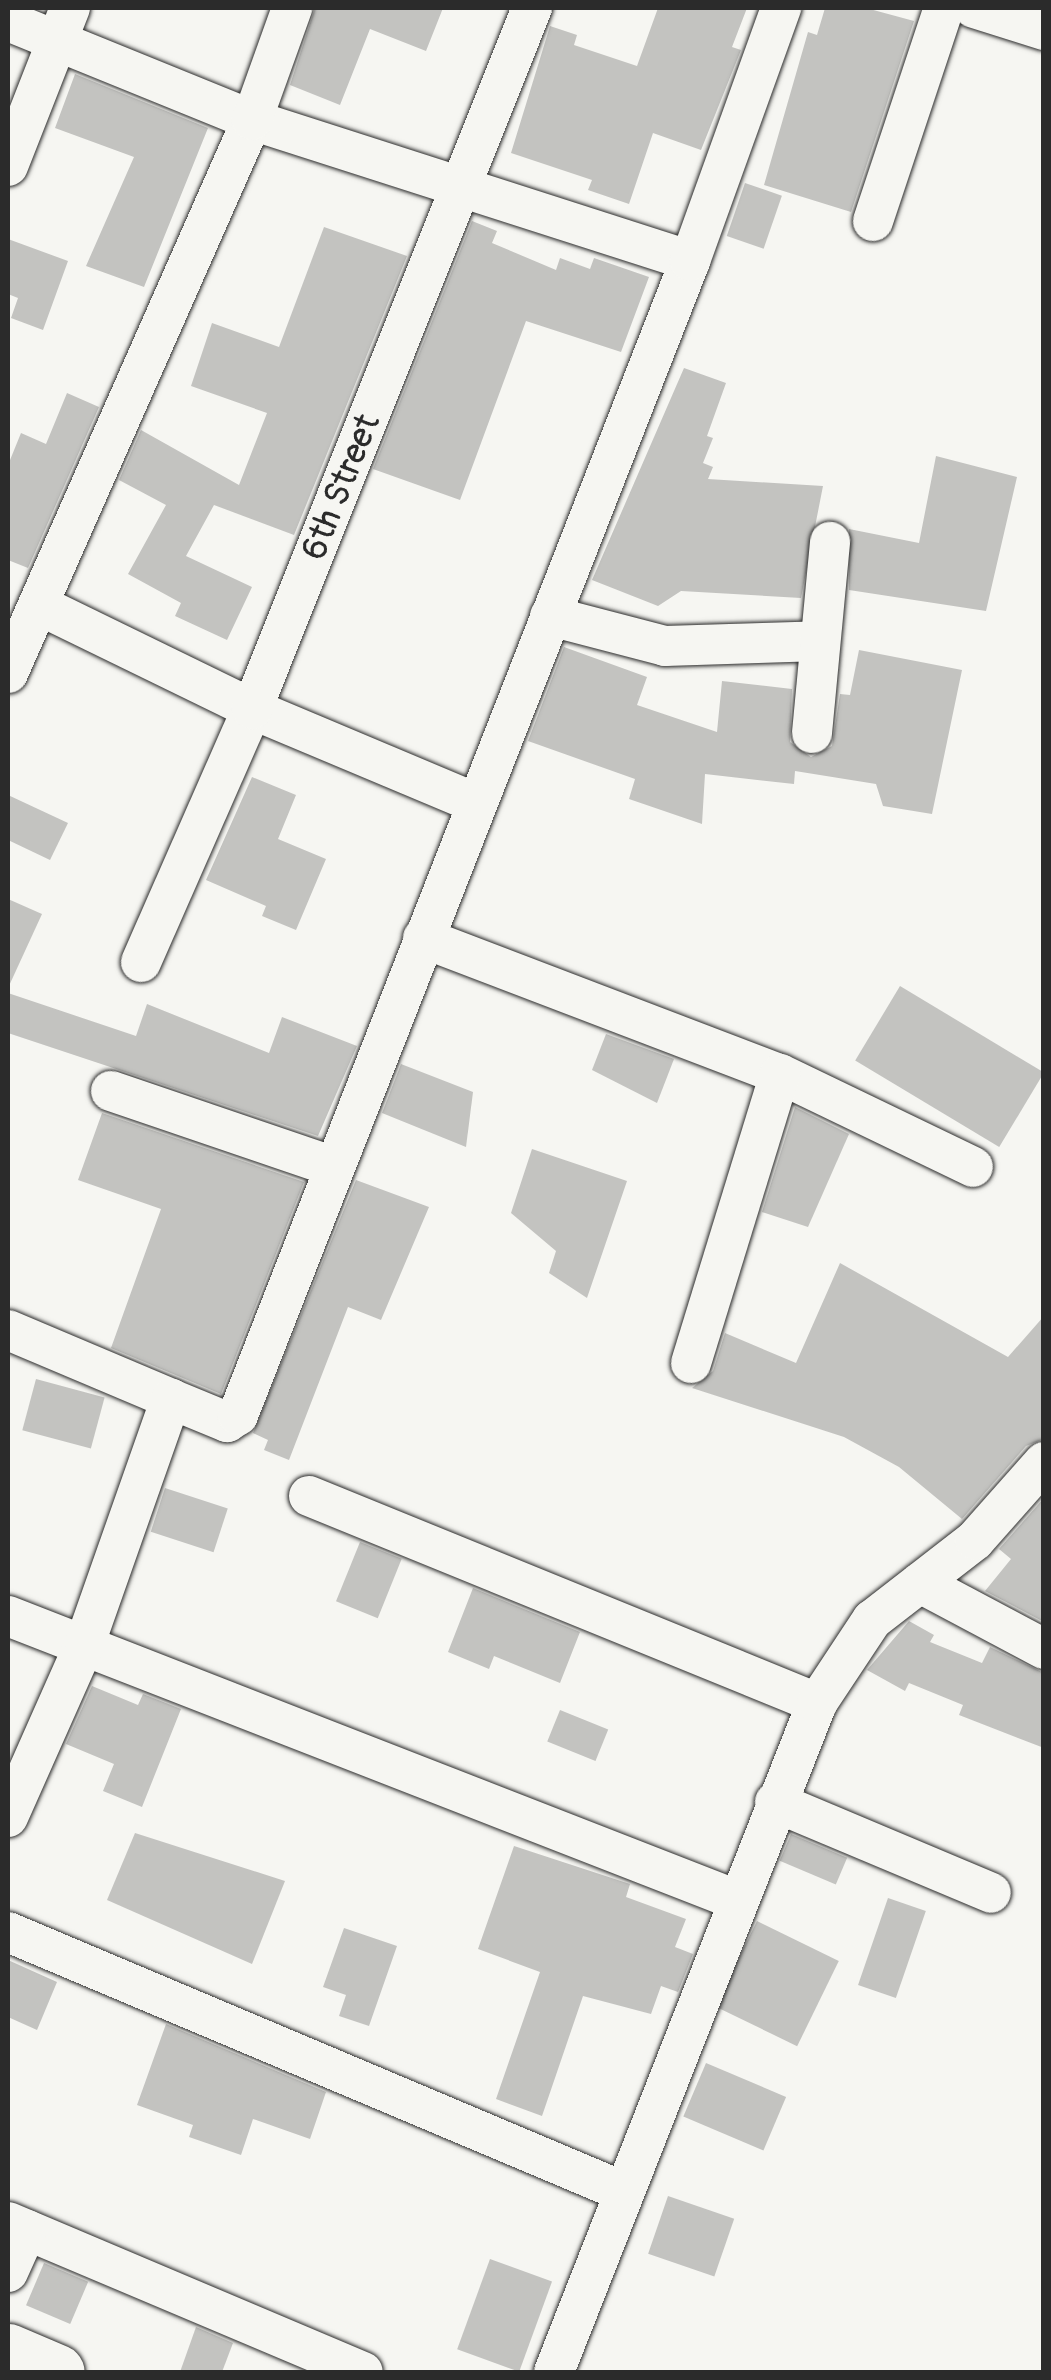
<!DOCTYPE html>
<html>
<head>
<meta charset="utf-8">
<style>
  body { margin:0 }
  #map { position:relative; width:1051px; height:2380px; overflow:hidden; background:#f6f6f2; font-family:Pangolin,sans-serif }
  div>[style] { position:absolute }
  .building>* { inset:0; background:#c3c3c0; transform-origin:0 0 }
  .roads { filter:drop-shadow(0 0 2px #2b2b2b) drop-shadow(0 0 2px #2b2b2b) }
  .street>* { height:40px; margin:-20px; padding:0 20px; transform-origin:20px; border-radius:20px; background:#f6f6f2 }
  .secondary>* { height:55px; margin:-27.5px; padding:0 27.5px; transform-origin:27.5px; border-radius:27.5px; background:#f6f6f2 }
  span { translate:-50% -50%; white-space:nowrap; text-align:center; line-height:1.15; -webkit-text-stroke:10px #f6f6f2; paint-order:stroke }
  .street-label { font-size:35px; color:#2b2b2b }
  .frame { position:absolute; inset:0; border:10px solid #2b2b2b; pointer-events:none }
</style>
</head>
<body>
<div id="map">
  <div class="building">
    <div style="clip-path:polygon(315px 8px,443px 8px,426px 51px,370px 29px,340px 105px,290px 85px)"></div>
    <div style="clip-path:polygon(658px 8px,747px 8px,732px 47px,741px 50px,701px 150px,653px 133px,629px 204px,588px 190px,592px 180px,511px 153px,550px 26px,577px 35px,574px 45px,637px 66px)"></div>
    <div style="clip-path:polygon(825px 8px,866px 8px,914px 21px,851px 212px,764px 185px,808px 32px,817px 35px)"></div>
    <div style="clip-path:polygon(75px 74px,208px 128px,144px 287px,86px 266px,134px 157px,55px 128px)"></div>
    <div style="left:745px;top:183px;width:39px;height:56px;rotate:19deg"></div>
    <div style="clip-path:polygon(472px 221px,497px 231px,492px 243px,556px 270px,560px 258px,590px 269px,594px 258px,649px 277px,621px 352px,526px 321px,460px 500px,373px 469px)"></div>
    <div style="clip-path:polygon(324px 227px,407px 256px,294px 535px,214px 505px,186px 556px,252px 587px,227px 640px,175px 616px,181px 603px,128px 574px,166px 505px,119px 480px,141px 430px,239px 485px,267px 413px,191px 386px,212px 323px,279px 347px)"></div>
    <div style="clip-path:polygon(8px 239px,68px 261px,43px 330px,11px 318px,18px 298px,8px 294px)"></div>
    <div style="clip-path:polygon(684px 368px,726px 383px,707px 436px,713px 438px,703px 463px,713px 467px,708px 479px,823px 486px,801px 598px,681px 591px,658px 606px,592px 580px)"></div>
    <div style="clip-path:polygon(67px 393px,99px 407px,28px 568px,8px 560px,8px 465px,21px 433px,46px 444px)"></div>
    <div style="clip-path:polygon(936px 456px,1017px 477px,986px 611px,849px 590px,849px 529px,919px 543px)"></div>
    <div style="clip-path:polygon(564px 647px,647px 677px,637px 705px,717px 732px,722px 681px,792px 689px,790px 742px,811px 757px,832px 746px,840px 694px,850px 695px,859px 650px,962px 670px,932px 814px,883px 806px,876px 784px,795px 771px,794px 784px,705px 774px,702px 824px,629px 799px,635px 779px,528px 741px)"></div>
    <div style="clip-path:polygon(252px 777px,296px 795px,278px 839px,326px 859px,296px 930px,262px 916px,266px 906px,206px 880px)"></div>
    <div style="clip-path:polygon(8px 795px,68px 823px,50px 860px,8px 840px)"></div>
    <div style="clip-path:polygon(8px 899px,42px 914px,8px 988px)"></div>
    <div style="left:900px;top:986px;width:168px;height:87px;rotate:31deg"></div>
    <div style="clip-path:polygon(8px 993px,136px 1036px,147px 1004px,269px 1053px,282px 1017px,357px 1046px,318px 1136px,8px 1033px)"></div>
    <div style="clip-path:polygon(606px 1034px,674px 1059px,657px 1103px,592px 1070px)"></div>
    <div style="clip-path:polygon(401px 1064px,473px 1092px,466px 1147px,382px 1113px)"></div>
    <div style="clip-path:polygon(795px 1107px,849px 1134px,808px 1227px,762px 1212px)"></div>
    <div style="clip-path:polygon(102px 1113px,304px 1182px,221px 1394px,111px 1348px,161px 1209px,78px 1180px)"></div>
    <div style="clip-path:polygon(532px 1149px,627px 1181px,587px 1298px,549px 1273px,556px 1251px,511px 1213px)"></div>
    <div style="clip-path:polygon(356px 1180px,429px 1207px,381px 1320px,348px 1307px,289px 1460px,264px 1450px,268px 1440px,253px 1433px)"></div>
    <div style="clip-path:polygon(840px 1263px,1008px 1357px,1044px 1316px,1044px 1439px,1026px 1446px,962px 1519px,899px 1467px,844px 1437px,692px 1388px,713px 1371px,725px 1333px,796px 1363px)"></div>
    <div style="left:36px;top:1379px;width:71px;height:53px;rotate:15deg"></div>
    <div style="left:165px;top:1488px;width:66px;height:46px;rotate:18deg"></div>
    <div style="clip-path:polygon(1044px 1498px,1044px 1622px,985px 1591px,1011px 1559px,999px 1549px)"></div>
    <div style="left:360px;top:1542px;width:45px;height:64px;rotate:22deg"></div>
    <div style="clip-path:polygon(473px 1588px,580px 1632px,560px 1683px,494px 1656px,489px 1669px,448px 1652px)"></div>
    <div style="clip-path:polygon(909px 1621px,934px 1635px,930px 1642px,982px 1663px,990px 1647px,1044px 1673px,1044px 1748px,959px 1715px,963px 1705px,909px 1683px,905px 1691px,867px 1670px)"></div>
    <div style="clip-path:polygon(92px 1686px,138px 1705px,143px 1694px,181px 1709px,142px 1807px,103px 1791px,114px 1764px,66px 1744px)"></div>
    <div style="left:560px;top:1710px;width:52px;height:34px;rotate:22deg"></div>
    <div style="clip-path:polygon(135px 1833px,285px 1881px,252px 1964px,107px 1900px)"></div>
    <div style="left:791px;top:1834px;width:61px;height:29px;rotate:23deg"></div>
    <div style="clip-path:polygon(514px 1846px,630px 1884px,626px 1897px,686px 1919px,675px 1947px,693px 1954px,678px 1992px,661px 1986px,651px 2014px,583px 1996px,542px 2116px,496px 2099px,540px 1972px,478px 1949px)"></div>
    <div style="left:888px;top:1898px;width:40px;height:92px;rotate:19deg"></div>
    <div style="left:757px;top:1921px;width:91px;height:95px;rotate:26deg"></div>
    <div style="clip-path:polygon(344px 1928px,397px 1946px,369px 2026px,339px 2016px,346px 1995px,323px 1987px)"></div>
    <div style="clip-path:polygon(8px 1960px,57px 1982px,37px 2030px,8px 2017px)"></div>
    <div style="clip-path:polygon(166px 2024px,326px 2092px,310px 2139px,253px 2119px,241px 2155px,189px 2137px,193px 2125px,137px 2105px)"></div>
    <div style="left:706px;top:2063px;width:87px;height:58px;rotate:23deg"></div>
    <div style="left:668px;top:2196px;width:70px;height:61px;rotate:19deg"></div>
    <div style="left:490px;top:2259px;width:66px;height:96px;rotate:20deg"></div>
    <div style="left:44px;top:2263px;width:48px;height:46px;rotate:23deg"></div>
    <div style="clip-path:polygon(196px 2327px,233px 2343px,222px 2372px,180px 2372px)"></div>
  </div>
  <div class="roads">
    <div class="street">
      <div style="left:974px;top:8px;width:73px;rotate:17.4deg"></div>
      <div style="left:8px;top:21px;width:263px;rotate:22.1deg"></div>
      <div style="left:252px;top:120px;width:460px;rotate:17.8deg"></div>
      <div style="left:8px;top:166px;width:170px;rotate:-68.6deg"></div>
      <div style="left:873px;top:221px;width:225px;rotate:-71.6deg"></div>
      <div style="left:41px;top:606px;width:235px;rotate:26deg"></div>
      <div style="left:252px;top:709px;width:243px;rotate:22.8deg"></div>
      <div style="left:550px;top:616px;width:119px;rotate:14.6deg"></div>
      <div style="left:665px;top:646px;width:155px;rotate:-1.8deg"></div>
      <div style="left:8px;top:673px;width:604px;rotate:-66.19deg"></div>
      <div style="left:252px;top:120px;width:119px;rotate:-70.3deg"></div>
      <div style="left:812px;top:733px;width:192px;rotate:-84.6deg"></div>
      <div style="left:423px;top:938px;width:382px;rotate:20.9deg"></div>
      <div style="left:780px;top:1074px;width:214px;rotate:25.7deg"></div>
      <div style="left:141px;top:962px;width:276px;rotate:-66.3deg"></div>
      <div style="left:252px;top:709px;width:755px;rotate:-68.23deg"></div>
      <div style="left:111px;top:1091px;width:236px;rotate:18.8deg"></div>
      <div style="left:8px;top:1330px;width:177px;rotate:22.9deg"></div>
      <div style="left:691px;top:1363px;width:302px;rotate:-72.9deg"></div>
      <div style="left:309px;top:1496px;width:549px;rotate:22.17deg"></div>
      <div style="left:920px;top:1583px;width:140px;rotate:28deg"></div>
      <div style="left:8px;top:1616px;width:779px;rotate:21.3deg"></div>
      <div style="left:775px;top:1802px;width:234px;rotate:22.8deg"></div>
      <div style="left:8px;top:1817px;width:190px;rotate:-66.1deg"></div>
      <div style="left:85px;top:1643px;width:259px;rotate:-70.6deg"></div>
      <div style="left:171px;top:1399px;width:61px;rotate:22.3deg"></div>
      <div style="left:227px;top:1422px;width:13px;rotate:-32deg"></div>
      <div style="left:238px;top:1415px;width:1239px;rotate:-68.61deg"></div>
      <div style="left:690px;top:261px;width:269px;rotate:-70.2deg"></div>
      <div style="left:8px;top:1932px;width:669px;rotate:22.88deg"></div>
      <div style="left:8px;top:2222px;width:385px;rotate:22.9deg"></div>
      <div style="left:8px;top:2272px;width:46px;rotate:-65.7deg"></div>
      <div style="left:554px;top:2372px;width:719px;rotate:-68.54deg"></div>
      <div style="left:817px;top:1703px;width:100px;rotate:-56.5deg"></div>
      <div style="left:872px;top:1620px;width:130px;rotate:-37.8deg"></div>
      <div style="left:975px;top:1540px;width:104px;rotate:-48.5deg"></div>
    </div>
    <div class="secondary">
      <div style="left:8px;top:2351px;width:53px;rotate:23.2deg"></div>
    </div>
  </div>
  <div class="street-label">
    <span style="left:341px;top:487px;rotate:-68deg">6th Street</span>
  </div>
  <div class="frame"></div>
</div>
</body>
</html>
